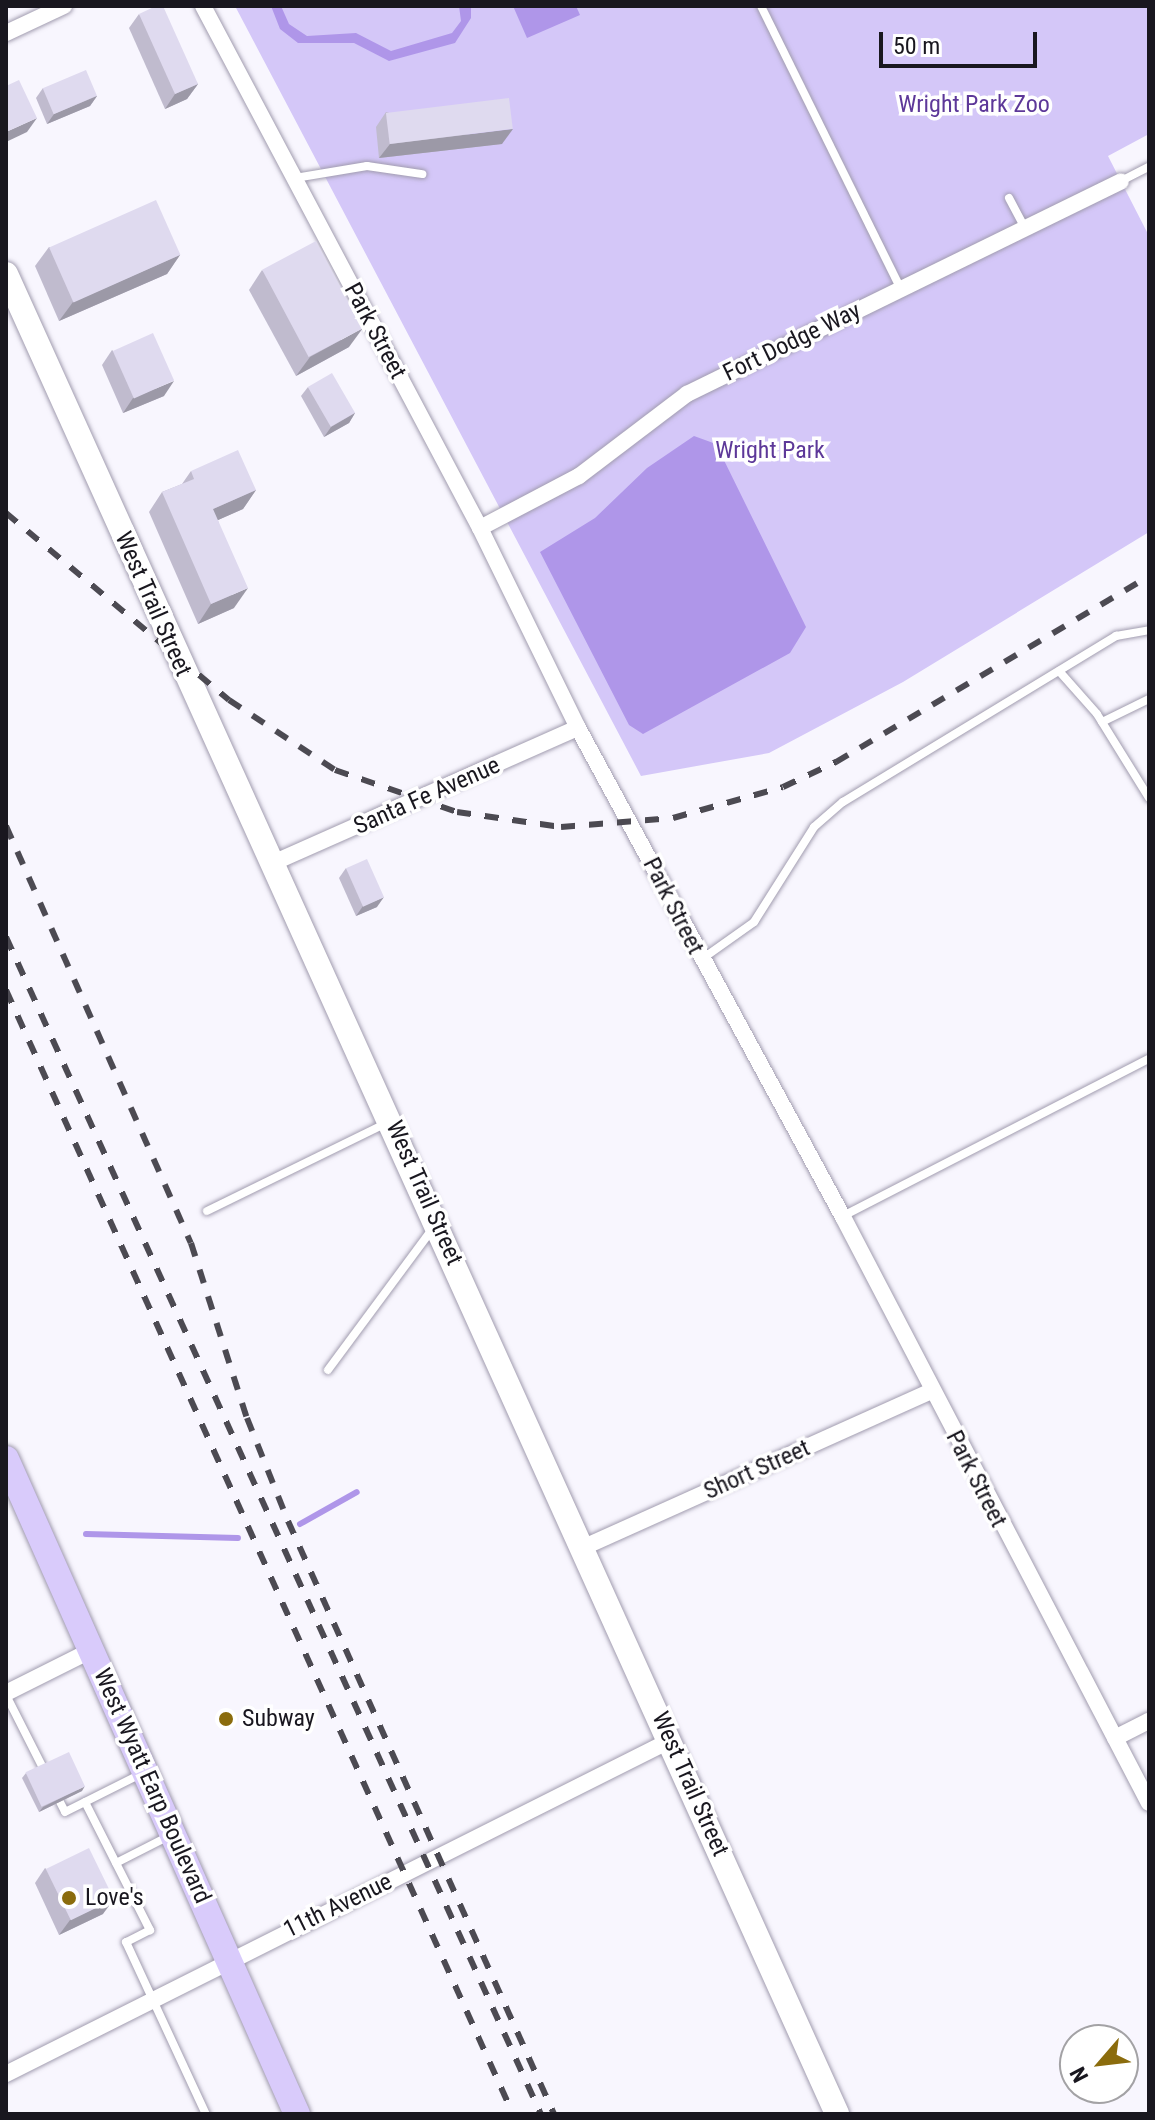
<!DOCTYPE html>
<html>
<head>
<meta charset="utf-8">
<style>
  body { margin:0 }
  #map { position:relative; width:1155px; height:2120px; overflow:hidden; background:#f8f6fe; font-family:"Roboto Condensed",sans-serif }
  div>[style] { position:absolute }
  .green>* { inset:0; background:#d4c7f8 }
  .water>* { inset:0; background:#af96e9 }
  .stream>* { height:6px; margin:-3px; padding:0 3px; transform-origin:3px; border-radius:3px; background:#af96e9 }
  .roads { filter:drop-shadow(0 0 2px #a19caf) drop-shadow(0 0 2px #a19caf) }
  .lane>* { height:8px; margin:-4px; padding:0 4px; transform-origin:4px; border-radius:4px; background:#fff }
  .street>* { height:16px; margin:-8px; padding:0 8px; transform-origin:8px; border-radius:8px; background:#fff }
  .secondary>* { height:24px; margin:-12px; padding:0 12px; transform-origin:12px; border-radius:12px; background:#fff }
  .primary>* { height:26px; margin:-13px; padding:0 13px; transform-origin:13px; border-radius:13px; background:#d9cbfb }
  .rail>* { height:6px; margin-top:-3px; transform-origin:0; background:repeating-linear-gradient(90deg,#4c4a52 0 14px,transparent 0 28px) }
  .wall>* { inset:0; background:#c0bbce }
  .shaded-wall>* { inset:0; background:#9c99a7 }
  .building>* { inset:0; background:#dfdaef; transform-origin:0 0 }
  .dots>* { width:22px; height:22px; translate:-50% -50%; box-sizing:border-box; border:4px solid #fff; border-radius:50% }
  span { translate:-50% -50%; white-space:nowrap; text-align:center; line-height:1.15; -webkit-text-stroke:7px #fff; paint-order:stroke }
  .park-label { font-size:24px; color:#5d3899 }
  .street-label { font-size:24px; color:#19171f }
  .poi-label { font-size:24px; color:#19171f }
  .left { translate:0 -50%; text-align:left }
  .frame { position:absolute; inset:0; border:8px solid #19171f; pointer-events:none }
  .north { position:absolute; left:1059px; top:2024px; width:80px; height:80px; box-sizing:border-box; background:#fff; border:2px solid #a3a2a5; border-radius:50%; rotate:242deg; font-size:22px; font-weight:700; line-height:32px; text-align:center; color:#19171f }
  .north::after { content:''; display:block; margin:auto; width:28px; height:36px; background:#8b6c0d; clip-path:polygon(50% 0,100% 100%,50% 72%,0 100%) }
  .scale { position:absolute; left:879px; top:32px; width:158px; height:36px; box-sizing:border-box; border:4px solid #19171f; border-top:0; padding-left:10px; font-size:24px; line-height:28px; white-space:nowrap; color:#19171f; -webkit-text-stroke:6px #fff; paint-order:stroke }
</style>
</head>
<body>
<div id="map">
  <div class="green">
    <div style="clip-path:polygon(235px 6px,1149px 6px,1149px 134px,1108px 156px,1149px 236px,1149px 532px,903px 682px,769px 753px,641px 776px)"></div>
  </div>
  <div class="water">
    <div style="clip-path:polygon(271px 6px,281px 6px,289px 24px,307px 36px,356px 33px,391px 51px,452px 33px,461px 21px,459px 6px,471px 6px,471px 18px,455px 43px,389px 61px,354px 43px,298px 43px,280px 29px)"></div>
    <div style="clip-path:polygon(513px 6px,576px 6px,580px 15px,527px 38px)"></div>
    <div style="clip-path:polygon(694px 436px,716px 444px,806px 627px,790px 653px,643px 734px,629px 725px,540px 552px,595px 518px,647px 468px)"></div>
  </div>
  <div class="stream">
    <div style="left:300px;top:1524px;width:65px;rotate:-29.3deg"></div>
    <div style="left:86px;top:1534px;width:152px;rotate:1.5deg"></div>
  </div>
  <div class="roads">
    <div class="lane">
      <div style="left:761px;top:6px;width:316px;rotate:63.7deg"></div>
      <div style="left:295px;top:178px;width:73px;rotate:-9.5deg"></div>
      <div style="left:367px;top:166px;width:56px;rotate:8.3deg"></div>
      <div style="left:1121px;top:181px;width:31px;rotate:-27deg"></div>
      <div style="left:1009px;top:198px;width:34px;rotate:62deg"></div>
      <div style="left:1059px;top:671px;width:57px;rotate:48.5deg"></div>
      <div style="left:1097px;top:714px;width:99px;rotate:58.2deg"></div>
      <div style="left:1102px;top:722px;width:52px;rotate:-26.1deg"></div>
      <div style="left:702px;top:959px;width:64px;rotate:-35.4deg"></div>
      <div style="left:754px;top:922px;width:112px;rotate:-57.7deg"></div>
      <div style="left:814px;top:827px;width:38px;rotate:-41deg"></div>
      <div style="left:843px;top:802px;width:320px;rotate:-31.3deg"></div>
      <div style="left:1116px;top:636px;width:34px;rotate:-10deg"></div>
      <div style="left:207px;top:1211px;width:200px;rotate:-26.1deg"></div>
      <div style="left:843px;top:1216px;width:344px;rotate:-27.2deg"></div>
      <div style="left:328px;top:1370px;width:177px;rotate:-53.5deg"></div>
      <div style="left:6px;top:1695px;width:82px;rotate:63.1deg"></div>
      <div style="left:60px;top:1802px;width:11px;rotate:63deg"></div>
      <div style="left:65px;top:1812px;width:87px;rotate:-26.6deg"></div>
      <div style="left:85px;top:1802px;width:144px;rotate:63.1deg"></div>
      <div style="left:150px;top:1930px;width:27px;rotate:153deg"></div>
      <div style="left:126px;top:1942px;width:190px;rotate:65.1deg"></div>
      <div style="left:116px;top:1863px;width:59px;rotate:-27deg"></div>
    </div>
    <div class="street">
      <div style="left:203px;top:6px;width:591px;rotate:62.05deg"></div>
      <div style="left:480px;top:528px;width:223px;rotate:63.9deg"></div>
      <div style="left:578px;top:728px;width:556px;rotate:61.55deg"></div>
      <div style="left:843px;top:1217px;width:661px;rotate:62.43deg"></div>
      <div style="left:6px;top:33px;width:64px;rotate:-25deg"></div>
      <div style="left:480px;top:528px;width:112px;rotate:-27.7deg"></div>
      <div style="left:579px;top:476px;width:136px;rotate:-37.2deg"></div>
      <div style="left:687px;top:394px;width:483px;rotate:-26.1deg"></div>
      <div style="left:275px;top:862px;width:331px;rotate:-23.9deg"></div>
      <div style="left:582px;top:1548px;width:383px;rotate:-24.2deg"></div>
      <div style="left:6px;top:1693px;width:96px;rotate:-26.6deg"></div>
      <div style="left:1115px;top:1738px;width:38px;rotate:-27deg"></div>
      <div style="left:6px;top:2074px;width:744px;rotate:-26.67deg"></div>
    </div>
    <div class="secondary">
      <div style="left:6px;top:274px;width:2019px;rotate:65.69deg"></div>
    </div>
    <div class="primary">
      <div style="left:6px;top:1459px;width:717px;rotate:66.05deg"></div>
    </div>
  </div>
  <div class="rail">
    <div style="left:6px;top:513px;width:291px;rotate:40deg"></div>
    <div style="left:229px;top:700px;width:127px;rotate:33.4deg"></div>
    <div style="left:335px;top:770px;width:129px;rotate:19deg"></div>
    <div style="left:457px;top:812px;width:105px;rotate:8.2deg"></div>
    <div style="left:561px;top:827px;width:112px;rotate:-4.6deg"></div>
    <div style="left:673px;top:818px;width:114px;rotate:-15.7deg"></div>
    <div style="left:783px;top:787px;width:59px;rotate:-25.3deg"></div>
    <div style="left:836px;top:762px;width:364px;rotate:-30.7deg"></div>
    <div style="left:6px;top:826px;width:456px;rotate:66.1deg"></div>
    <div style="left:191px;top:1243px;width:184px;rotate:72.3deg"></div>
    <div style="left:247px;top:1418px;width:111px;rotate:68.3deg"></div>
    <div style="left:288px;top:1521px;width:650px;rotate:65.84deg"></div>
    <div style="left:6px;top:937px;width:1293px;rotate:65.56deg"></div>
    <div style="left:6px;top:990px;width:1233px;rotate:65.72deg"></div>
  </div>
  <div class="wall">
    <div style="clip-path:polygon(139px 14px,198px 84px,187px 99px,165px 109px,129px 28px)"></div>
    <div style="clip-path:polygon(43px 88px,97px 96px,90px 106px,47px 124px,36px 98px)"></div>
    <div style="clip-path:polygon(386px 112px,502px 144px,379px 158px,376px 127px)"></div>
    <div style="clip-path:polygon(49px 247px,180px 255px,167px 274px,59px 321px,35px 266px)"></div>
    <div style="clip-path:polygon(262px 270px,349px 347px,296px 376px,249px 290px)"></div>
    <div style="clip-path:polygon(112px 350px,164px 396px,123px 413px,102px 365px)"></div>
    <div style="clip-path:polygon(308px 387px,355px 413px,349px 423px,324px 437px,301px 396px)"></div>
    <div style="clip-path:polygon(191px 471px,256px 490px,243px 509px,218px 520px,234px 608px,198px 624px,149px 512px,162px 492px,182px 484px)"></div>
    <div style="clip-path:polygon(346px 868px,377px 907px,356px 916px,339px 878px)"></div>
    <div style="clip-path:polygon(26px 1773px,82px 1791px,39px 1812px,22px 1778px)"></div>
    <div style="clip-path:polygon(45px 1868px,103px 1914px,59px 1935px,35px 1883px)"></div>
  </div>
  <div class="shaded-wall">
    <div style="clip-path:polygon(198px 84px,187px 99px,165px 109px,175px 94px)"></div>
    <div style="clip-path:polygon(97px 96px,90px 106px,47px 124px,54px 114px)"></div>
    <div style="clip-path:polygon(37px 118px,27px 132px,6px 142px,6px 132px)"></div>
    <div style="clip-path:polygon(513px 129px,502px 144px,379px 158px,390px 144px)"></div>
    <div style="clip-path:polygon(180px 255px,167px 274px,59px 321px,73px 302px)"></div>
    <div style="clip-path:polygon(363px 328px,349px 347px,296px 376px,310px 357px)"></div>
    <div style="clip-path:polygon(174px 381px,164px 396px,123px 413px,133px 398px)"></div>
    <div style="clip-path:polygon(355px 413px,349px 423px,324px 437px,331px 427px)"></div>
    <div style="clip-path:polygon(256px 490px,243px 509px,200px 528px,213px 509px)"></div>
    <div style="clip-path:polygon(248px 588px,234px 608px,198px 624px,211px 604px)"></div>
    <div style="clip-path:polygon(384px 897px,377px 907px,356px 916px,363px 906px)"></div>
    <div style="clip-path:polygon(85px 1786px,82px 1791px,39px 1812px,43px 1807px)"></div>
    <div style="clip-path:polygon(114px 1899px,103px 1914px,59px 1935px,70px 1920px)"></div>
  </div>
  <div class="building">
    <div style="clip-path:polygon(156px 6px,163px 6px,198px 84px,175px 94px,139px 14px)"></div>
    <div style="left:86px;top:70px;width:28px;height:47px;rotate:67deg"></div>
    <div style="clip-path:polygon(19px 80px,37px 118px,6px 132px,6px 86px)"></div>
    <div style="left:509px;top:98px;width:31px;height:124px;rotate:83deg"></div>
    <div style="left:156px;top:200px;width:60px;height:117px;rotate:66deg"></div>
    <div style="left:316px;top:241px;width:99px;height:61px;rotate:62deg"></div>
    <div style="left:153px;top:333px;width:52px;height:44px;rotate:66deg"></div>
    <div style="left:332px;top:373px;width:46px;height:28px;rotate:60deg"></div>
    <div style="clip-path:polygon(238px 450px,256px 490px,213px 509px,248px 588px,211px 604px,162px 492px,194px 479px,191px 471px)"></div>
    <div style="left:367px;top:859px;width:42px;height:23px;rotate:66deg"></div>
    <div style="left:69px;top:1752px;width:38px;height:48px;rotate:65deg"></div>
    <div style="left:89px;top:1848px;width:57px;height:48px;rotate:64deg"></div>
  </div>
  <div class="dots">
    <div style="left:226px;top:1719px;background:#8b6c0d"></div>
    <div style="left:69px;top:1898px;background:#8b6c0d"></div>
  </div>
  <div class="park-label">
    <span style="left:974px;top:105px">Wright Park Zoo</span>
    <span style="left:770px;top:451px">Wright Park</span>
  </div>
  <div class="street-label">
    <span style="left:375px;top:331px;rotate:62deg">Park Street</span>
    <span style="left:792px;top:342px;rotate:-26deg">Fort Dodge Way</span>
    <span style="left:153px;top:604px;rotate:66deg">West Trail Street</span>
    <span style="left:427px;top:796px;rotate:-24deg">Santa Fe Avenue</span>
    <span style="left:673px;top:906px;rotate:63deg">Park Street</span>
    <span style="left:424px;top:1193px;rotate:66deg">West Trail Street</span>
    <span style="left:757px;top:1470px;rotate:-24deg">Short Street</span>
    <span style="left:976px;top:1479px;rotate:63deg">Park Street</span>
    <span style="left:690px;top:1784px;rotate:66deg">West Trail Street</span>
    <span style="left:152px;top:1786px;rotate:66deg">West Wyatt Earp Boulevard</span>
    <span style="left:338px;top:1906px;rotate:-26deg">11th Avenue</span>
  </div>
  <div class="poi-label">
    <span class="left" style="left:242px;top:1719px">Subway</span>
    <span class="left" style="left:85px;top:1898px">Love's</span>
  </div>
  <div class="frame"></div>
  <div class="north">N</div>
  <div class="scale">50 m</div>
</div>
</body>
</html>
